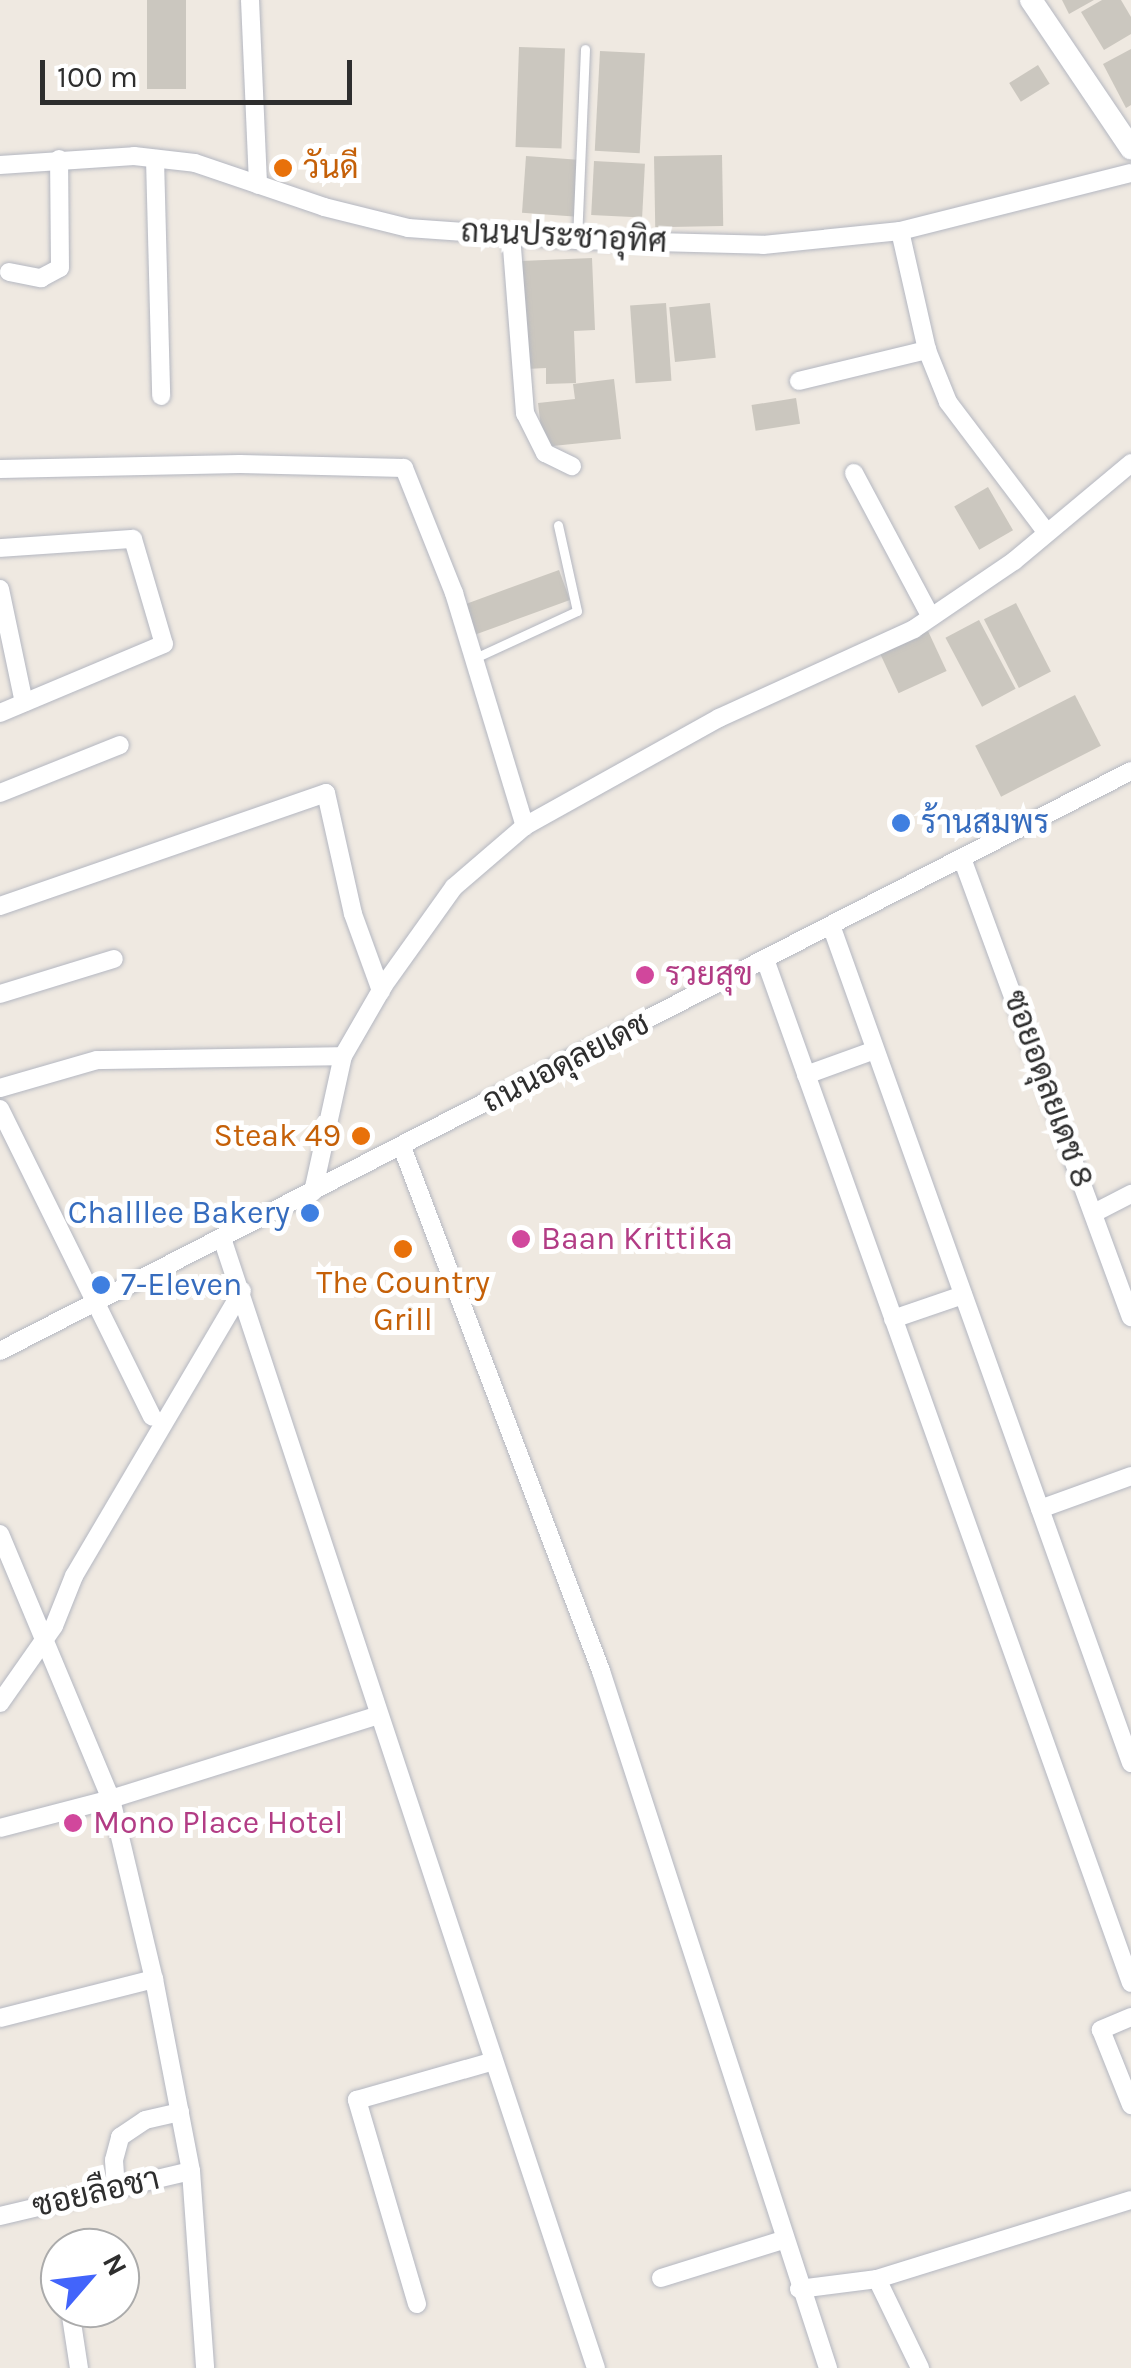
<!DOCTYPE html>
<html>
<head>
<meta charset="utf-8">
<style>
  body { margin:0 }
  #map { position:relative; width:1131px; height:2368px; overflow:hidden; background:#efe9e1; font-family:Karla,Sarabun,sans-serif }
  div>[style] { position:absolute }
  .building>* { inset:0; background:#cbc7bf; transform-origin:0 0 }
  .roads { filter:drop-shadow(0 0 2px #b4b7c1) drop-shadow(0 0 2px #b4b7c1) }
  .service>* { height:9px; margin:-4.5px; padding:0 4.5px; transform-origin:4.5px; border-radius:4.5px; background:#fff }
  .minor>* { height:18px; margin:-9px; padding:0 9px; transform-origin:9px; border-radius:9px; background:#fff }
  .tertiary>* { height:22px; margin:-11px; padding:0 11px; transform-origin:11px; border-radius:11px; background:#fff }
  .dots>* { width:28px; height:28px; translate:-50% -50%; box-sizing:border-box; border:5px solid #fff; border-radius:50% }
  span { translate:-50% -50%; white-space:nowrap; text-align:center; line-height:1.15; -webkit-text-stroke:10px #fff; paint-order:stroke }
  .food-label { font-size:32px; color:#c56008 }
  .left { translate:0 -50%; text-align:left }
  .right { translate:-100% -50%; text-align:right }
  .street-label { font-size:32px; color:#2e2e2e }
  .shop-label { font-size:32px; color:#366cbe }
  .hotel-label { font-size:32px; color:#b23c85 }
  .north { position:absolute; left:40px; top:2228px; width:100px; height:100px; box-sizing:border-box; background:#fff; border:2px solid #ababab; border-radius:50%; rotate:62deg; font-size:28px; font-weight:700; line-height:40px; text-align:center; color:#2e2e2e }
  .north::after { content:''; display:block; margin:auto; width:35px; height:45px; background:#4264fb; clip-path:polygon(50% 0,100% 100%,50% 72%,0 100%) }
  .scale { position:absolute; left:40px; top:60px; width:312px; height:45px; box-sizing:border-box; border:5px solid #2e2e2e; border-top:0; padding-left:12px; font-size:30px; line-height:35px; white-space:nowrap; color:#2e2e2e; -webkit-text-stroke:8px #fff; paint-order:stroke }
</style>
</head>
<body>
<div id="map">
  <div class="building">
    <div style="left:147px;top:0;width:39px;height:89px"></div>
    <div style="clip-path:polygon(1062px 0,1094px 0,1069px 14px)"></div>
    <div style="clip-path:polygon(1102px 0,1121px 0,1131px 17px,1131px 34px,1104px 50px,1081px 12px)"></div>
    <div style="left:519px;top:47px;width:46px;height:100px;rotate:2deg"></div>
    <div style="clip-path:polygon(1131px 49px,1131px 105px,1126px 108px,1103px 64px)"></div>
    <div style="left:600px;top:51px;width:45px;height:100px;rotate:3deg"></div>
    <div style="left:1038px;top:65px;width:22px;height:34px;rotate:58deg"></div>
    <div style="left:722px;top:155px;width:71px;height:68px;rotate:89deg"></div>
    <div style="left:526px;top:156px;width:52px;height:57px;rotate:4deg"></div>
    <div style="left:594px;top:161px;width:51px;height:54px;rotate:3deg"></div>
    <div style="clip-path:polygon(592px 258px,595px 330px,574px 331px,576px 383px,546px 384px,546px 368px,526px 369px,521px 261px)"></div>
    <div style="left:666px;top:303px;width:78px;height:36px;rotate:86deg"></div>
    <div style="left:710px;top:303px;width:55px;height:41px;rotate:84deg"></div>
    <div style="clip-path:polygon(614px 379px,621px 439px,543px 447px,538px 403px,575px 399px,573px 384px)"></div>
    <div style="left:796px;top:398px;width:26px;height:45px;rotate:81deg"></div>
    <div style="left:988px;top:487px;width:50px;height:39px;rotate:60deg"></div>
    <div style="left:559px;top:570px;width:32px;height:102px;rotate:70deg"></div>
    <div style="left:1016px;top:603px;width:77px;height:36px;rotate:63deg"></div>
    <div style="left:979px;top:620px;width:78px;height:38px;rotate:62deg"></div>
    <div style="left:928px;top:631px;width:44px;height:53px;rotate:65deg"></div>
    <div style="left:1075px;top:695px;width:57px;height:112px;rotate:63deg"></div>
  </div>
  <div class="roads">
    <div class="service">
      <div style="left:577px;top:240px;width:191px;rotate:-87.6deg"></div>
      <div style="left:475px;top:658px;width:112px;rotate:-24.7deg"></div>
      <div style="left:577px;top:611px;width:88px;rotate:-102.5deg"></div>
    </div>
    <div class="minor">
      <div style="left:250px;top:0;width:185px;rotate:87.5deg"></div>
      <div style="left:155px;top:159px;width:237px;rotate:88.5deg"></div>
      <div style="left:0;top:165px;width:134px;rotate:-3.8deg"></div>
      <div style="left:134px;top:156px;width:61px;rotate:6.5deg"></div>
      <div style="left:195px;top:163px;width:136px;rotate:18.8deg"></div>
      <div style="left:324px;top:207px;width:87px;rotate:14deg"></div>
      <div style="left:408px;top:228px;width:169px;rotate:4.1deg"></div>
      <div style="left:577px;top:240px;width:186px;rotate:1.5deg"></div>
      <div style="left:763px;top:245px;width:138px;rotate:-5.8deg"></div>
      <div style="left:900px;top:231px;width:238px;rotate:-14.1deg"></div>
      <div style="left:900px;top:231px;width:122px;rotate:77.2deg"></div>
      <div style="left:927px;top:350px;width:56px;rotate:68deg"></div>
      <div style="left:948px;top:402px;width:164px;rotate:52.9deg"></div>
      <div style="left:511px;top:235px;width:179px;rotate:85.5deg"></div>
      <div style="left:525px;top:413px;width:45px;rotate:63.4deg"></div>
      <div style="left:545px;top:453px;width:30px;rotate:26deg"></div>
      <div style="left:9px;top:272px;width:33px;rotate:11deg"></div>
      <div style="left:41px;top:278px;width:21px;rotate:-28deg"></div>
      <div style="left:60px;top:268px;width:109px;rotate:-90.5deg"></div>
      <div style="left:799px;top:381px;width:132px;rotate:-13.6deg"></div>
      <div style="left:0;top:469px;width:240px;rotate:-1.2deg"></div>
      <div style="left:240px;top:464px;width:164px;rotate:1.4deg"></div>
      <div style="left:404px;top:468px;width:135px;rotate:68.2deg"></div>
      <div style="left:454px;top:593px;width:244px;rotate:73.1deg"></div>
      <div style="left:854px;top:473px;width:163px;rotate:61.9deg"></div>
      <div style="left:0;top:548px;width:133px;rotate:-3.9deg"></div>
      <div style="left:133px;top:539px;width:109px;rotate:73.6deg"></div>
      <div style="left:164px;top:644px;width:178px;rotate:157.2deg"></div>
      <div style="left:0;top:589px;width:116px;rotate:78.1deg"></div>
      <div style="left:0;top:793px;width:129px;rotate:-21.8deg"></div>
      <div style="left:963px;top:861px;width:486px;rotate:69.8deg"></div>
      <div style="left:0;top:906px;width:345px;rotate:-19.1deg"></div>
      <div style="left:326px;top:793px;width:124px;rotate:77.4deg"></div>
      <div style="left:353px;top:914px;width:82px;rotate:70deg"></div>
      <div style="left:832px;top:928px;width:887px;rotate:70.3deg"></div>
      <div style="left:766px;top:962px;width:1084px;rotate:70.33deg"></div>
      <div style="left:0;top:994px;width:119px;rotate:-17.1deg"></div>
      <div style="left:806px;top:1075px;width:73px;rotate:-19.9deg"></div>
      <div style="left:0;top:1088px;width:101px;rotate:-16.1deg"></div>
      <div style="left:97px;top:1060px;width:246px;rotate:-0.9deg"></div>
      <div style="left:0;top:1109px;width:343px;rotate:63.7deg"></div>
      <div style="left:402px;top:1147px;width:561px;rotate:69.2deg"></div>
      <div style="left:601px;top:1671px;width:733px;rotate:71.96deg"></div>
      <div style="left:313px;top:1192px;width:139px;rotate:-77.6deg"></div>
      <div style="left:343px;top:1056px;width:82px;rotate:-60deg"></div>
      <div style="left:384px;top:985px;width:120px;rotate:-54.5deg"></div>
      <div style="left:454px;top:887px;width:94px;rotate:-40.7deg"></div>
      <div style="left:525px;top:826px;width:222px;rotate:-29.1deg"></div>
      <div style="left:719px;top:718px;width:214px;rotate:-24.5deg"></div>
      <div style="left:914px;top:629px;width:121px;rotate:-34.2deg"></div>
      <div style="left:1014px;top:561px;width:153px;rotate:-39.9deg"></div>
      <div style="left:1094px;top:1213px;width:42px;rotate:-27.2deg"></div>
      <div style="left:222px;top:1238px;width:1190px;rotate:71.69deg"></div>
      <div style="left:893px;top:1319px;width:74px;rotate:-18.9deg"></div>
      <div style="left:0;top:1351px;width:1271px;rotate:-27.15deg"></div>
      <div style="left:1040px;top:1509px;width:97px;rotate:-19.9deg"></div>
      <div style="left:0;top:1534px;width:287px;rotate:67.3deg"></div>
      <div style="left:111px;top:1799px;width:185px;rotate:76.6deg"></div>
      <div style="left:154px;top:1979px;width:196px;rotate:79.1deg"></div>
      <div style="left:191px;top:2171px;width:197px;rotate:85.9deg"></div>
      <div style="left:0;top:1703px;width:94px;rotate:-55deg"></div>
      <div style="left:54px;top:1626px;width:54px;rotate:-68.2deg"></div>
      <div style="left:74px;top:1576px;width:331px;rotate:-59.5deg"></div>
      <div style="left:0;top:1828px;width:115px;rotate:-14.6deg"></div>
      <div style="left:111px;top:1799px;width:281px;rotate:-17.4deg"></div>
      <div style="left:1131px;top:2017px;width:33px;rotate:157deg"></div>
      <div style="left:1101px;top:2030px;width:81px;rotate:68.2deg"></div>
      <div style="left:0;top:2018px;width:159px;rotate:-14.2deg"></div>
      <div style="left:116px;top:2189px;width:29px;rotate:-94deg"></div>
      <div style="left:114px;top:2160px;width:24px;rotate:-75deg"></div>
      <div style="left:120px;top:2137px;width:30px;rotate:-34deg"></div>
      <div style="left:145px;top:2120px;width:36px;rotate:-13deg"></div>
      <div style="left:0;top:2216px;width:196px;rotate:-13.3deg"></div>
      <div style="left:661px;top:2278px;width:128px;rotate:-17.3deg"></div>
      <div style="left:877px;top:2279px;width:99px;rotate:64.2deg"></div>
      <div style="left:799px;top:2289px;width:79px;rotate:-7.3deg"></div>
      <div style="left:877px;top:2279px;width:266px;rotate:-17.3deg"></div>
      <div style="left:417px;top:2304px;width:213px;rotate:-106.4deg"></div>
      <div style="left:357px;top:2100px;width:142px;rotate:-15.9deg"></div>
      <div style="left:71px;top:2316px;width:53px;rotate:81.3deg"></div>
    </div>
    <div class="tertiary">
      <div style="left:1031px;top:0;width:179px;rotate:56deg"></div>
    </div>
  </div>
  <div class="dots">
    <div style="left:283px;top:168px;background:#e8710a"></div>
    <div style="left:901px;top:823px;background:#3f7fe0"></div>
    <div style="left:645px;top:975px;background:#d1479c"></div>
    <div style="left:361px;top:1136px;background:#e8710a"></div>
    <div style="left:310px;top:1213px;background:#3f7fe0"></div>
    <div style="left:521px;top:1239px;background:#d1479c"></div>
    <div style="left:403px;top:1249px;background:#e8710a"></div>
    <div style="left:101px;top:1285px;background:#3f7fe0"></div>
    <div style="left:73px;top:1823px;background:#d1479c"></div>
  </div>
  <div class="food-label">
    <span class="left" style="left:303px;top:168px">วันดี</span>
    <span class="right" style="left:341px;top:1136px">Steak 49</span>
    <span style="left:403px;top:1302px">The Country<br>Grill</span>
  </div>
  <div class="street-label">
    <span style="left:564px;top:237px;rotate:3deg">ถนนประชาอุทิศ</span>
    <span style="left:566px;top:1063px;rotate:-27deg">ถนนอดุลยเดช</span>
    <span style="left:1048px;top:1089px;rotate:70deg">ซอยอดุลยเดช 8</span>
    <span style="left:96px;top:2193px;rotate:-13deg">ซอยลือชา</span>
  </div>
  <div class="shop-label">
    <span class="left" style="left:921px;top:823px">ร้านสมพร</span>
    <span class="right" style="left:290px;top:1213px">Challlee Bakery</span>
    <span class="left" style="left:121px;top:1285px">7-Eleven</span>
  </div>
  <div class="hotel-label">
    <span class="left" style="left:665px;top:975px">รวยสุข</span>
    <span class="left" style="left:541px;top:1239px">Baan Krittika</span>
    <span class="left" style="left:93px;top:1823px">Mono Place Hotel</span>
  </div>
  <div class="north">N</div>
  <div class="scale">100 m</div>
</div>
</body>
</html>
